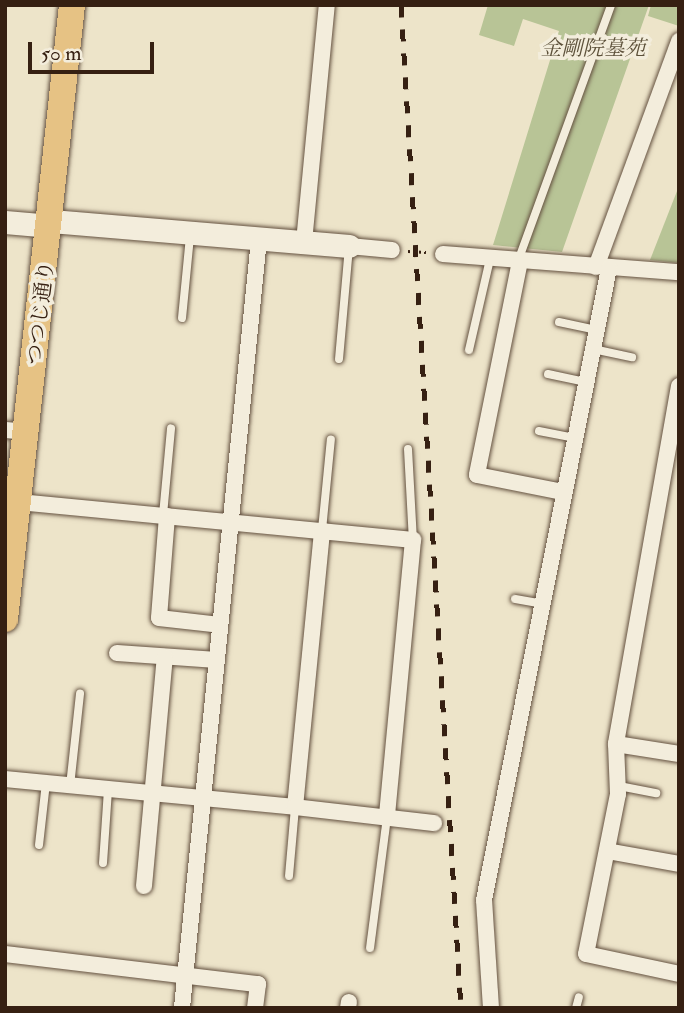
<!DOCTYPE html>
<html>
<head>
<meta charset="utf-8">
<style>
  body { margin:0 }
  #map { position:relative; width:684px; height:1013px; overflow:hidden; background:#ede4c9; font-family:"IM FELL Double Pica","Noto Serif JP",serif }
  div>[style] { position:absolute }
  .green>* { inset:0; background:#b8c496 }
  .path>* { height:2.5px; margin-top:-1.25px; transform-origin:0; background:repeating-linear-gradient(90deg,#362012 0 2px,transparent 0 5.5px) }
  .roads { filter:drop-shadow(0 0 2px #645140) drop-shadow(0 0 2px #645140) }
  .lane>* { height:8px; margin:-4px; padding:0 4px; transform-origin:4px; border-radius:4px; background:#f3eddc }
  .street>* { height:16px; margin:-8px; padding:0 8px; transform-origin:8px; border-radius:8px; background:#f3eddc }
  .secondary>* { height:23px; margin:-11.5px; padding:0 11.5px; transform-origin:11.5px; border-radius:11.5px; background:#f3eddc }
  .primary>* { height:26px; margin:-13px; padding:0 13px; transform-origin:13px; border-radius:13px; background:#e6c284 }
  .rail>* { height:5px; margin-top:-2.5px; transform-origin:0; background:repeating-linear-gradient(90deg,#362012 0 12px,transparent 0 24px) }
  span { translate:-50% -50%; white-space:nowrap; text-align:center; line-height:1.15; -webkit-text-stroke:7px #f3eddc; paint-order:stroke }
  .park-label { font-size:21px; color:#5d513a; font-style:italic }
  .street-label { font-size:21px; color:#362012 }
  .frame { position:absolute; inset:0; border:7px solid #362012; pointer-events:none }
  .scale { position:absolute; left:28px; top:42px; width:126px; height:32px; box-sizing:border-box; border:4px solid #362012; border-top:0; padding-left:9px; font-size:21px; line-height:24px; white-space:nowrap; color:#362012; -webkit-text-stroke:5px #f3eddc; paint-order:stroke }
</style>
</head>
<body>
<div id="map">
  <div class="green">
    <div style="clip-path:polygon(488px 5px,649px 5px,562px 252px,493px 245px,559px 31px,523px 19px,514px 46px,479px 35px)"></div>
    <div style="clip-path:polygon(651px 5px,679px 5px,679px 26px,648px 16px)"></div>
    <div style="clip-path:polygon(679px 186px,679px 263px,650px 260px)"></div>
  </div>
  <div class="path">
    <div style="left:408px;top:251px;width:18px;rotate:3deg"></div>
  </div>
  <div class="roads">
    <div class="lane">
      <div style="left:518px;top:261px;width:272px;rotate:-70deg"></div>
      <div style="left:182px;top:318px;width:81px;rotate:-84.4deg"></div>
      <div style="left:559px;top:322px;width:39px;rotate:12deg"></div>
      <div style="left:593px;top:349px;width:40px;rotate:12deg"></div>
      <div style="left:469px;top:350px;width:93px;rotate:-77deg"></div>
      <div style="left:339px;top:359px;width:112px;rotate:-84.9deg"></div>
      <div style="left:548px;top:374px;width:39px;rotate:12deg"></div>
      <div style="left:539px;top:431px;width:36px;rotate:11deg"></div>
      <div style="left:408px;top:449px;width:91px;rotate:86.9deg"></div>
      <div style="left:163px;top:515px;width:87px;rotate:-84.7deg"></div>
      <div style="left:322px;top:530px;width:91px;rotate:-84.4deg"></div>
      <div style="left:515px;top:599px;width:28px;rotate:10deg"></div>
      <div style="left:70px;top:786px;width:93px;rotate:-83.8deg"></div>
      <div style="left:619px;top:786px;width:38px;rotate:11deg"></div>
      <div style="left:39px;top:845px;width:62px;rotate:-83.6deg"></div>
      <div style="left:103px;top:863px;width:74px;rotate:-86.1deg"></div>
      <div style="left:289px;top:876px;width:69px;rotate:-85deg"></div>
      <div style="left:370px;top:948px;width:132px;rotate:-82.6deg"></div>
      <div style="left:576px;top:1008px;width:11px;rotate:-75deg"></div>
    </div>
    <div class="street">
      <div style="left:304px;top:242px;width:238px;rotate:-84.5deg"></div>
      <div style="left:349px;top:246px;width:43px;rotate:5.3deg"></div>
      <div style="left:443px;top:254px;width:237px;rotate:4.4deg"></div>
      <div style="left:520px;top:261px;width:218px;rotate:101.4deg"></div>
      <div style="left:477px;top:475px;width:88px;rotate:11.2deg"></div>
      <div style="left:596px;top:267px;width:241px;rotate:-69.8deg"></div>
      <div style="left:679px;top:386px;width:364px;rotate:100deg"></div>
      <div style="left:616px;top:744px;width:50px;rotate:87.7deg"></div>
      <div style="left:618px;top:794px;width:163px;rotate:101.3deg"></div>
      <div style="left:586px;top:954px;width:95px;rotate:12.1deg"></div>
      <div style="left:5px;top:430px;width:21px;rotate:5deg"></div>
      <div style="left:19px;top:502px;width:396px;rotate:5.5deg"></div>
      <div style="left:413px;top:540px;width:278px;rotate:95.4deg"></div>
      <div style="left:167px;top:516px;width:102px;rotate:94.5deg"></div>
      <div style="left:159px;top:618px;width:61px;rotate:6.5deg"></div>
      <div style="left:117px;top:653px;width:100px;rotate:4deg"></div>
      <div style="left:616px;top:744px;width:64px;rotate:9deg"></div>
      <div style="left:5px;top:779px;width:291px;rotate:5.5deg"></div>
      <div style="left:295px;top:807px;width:278px;rotate:-84.4deg"></div>
      <div style="left:295px;top:807px;width:140px;rotate:6.6deg"></div>
      <div style="left:607px;top:851px;width:73px;rotate:10.2deg"></div>
      <div style="left:144px;top:886px;width:230px;rotate:-84.8deg"></div>
      <div style="left:5px;top:954px;width:255px;rotate:6.8deg"></div>
      <div style="left:258px;top:984px;width:24px;rotate:97deg"></div>
      <div style="left:182px;top:1008px;width:773px;rotate:-84.28deg"></div>
      <div style="left:348px;top:1008px;width:6px;rotate:-81deg"></div>
      <div style="left:491px;top:1008px;width:108px;rotate:-93.7deg"></div>
      <div style="left:484px;top:900px;width:644px;rotate:-78.81deg"></div>
    </div>
    <div class="secondary">
      <div style="left:51px;top:221px;width:299px;rotate:4.8deg"></div>
      <div style="left:5px;top:222px;width:46px;rotate:5deg"></div>
    </div>
    <div class="primary">
      <div style="left:5px;top:619px;width:618px;rotate:-83.77deg"></div>
    </div>
  </div>
  <div class="rail">
    <div style="left:401px;top:5px;width:1005px;rotate:86.58deg"></div>
  </div>
  <div class="park-label">
    <span style="left:593px;top:49px">金剛院墓苑</span>
  </div>
  <div class="street-label">
    <span style="left:41px;top:313px;rotate:-83deg">つつじ通り</span>
  </div>
  <div class="frame"></div>
  <div class="scale">50 m</div>
</div>
</body>
</html>
